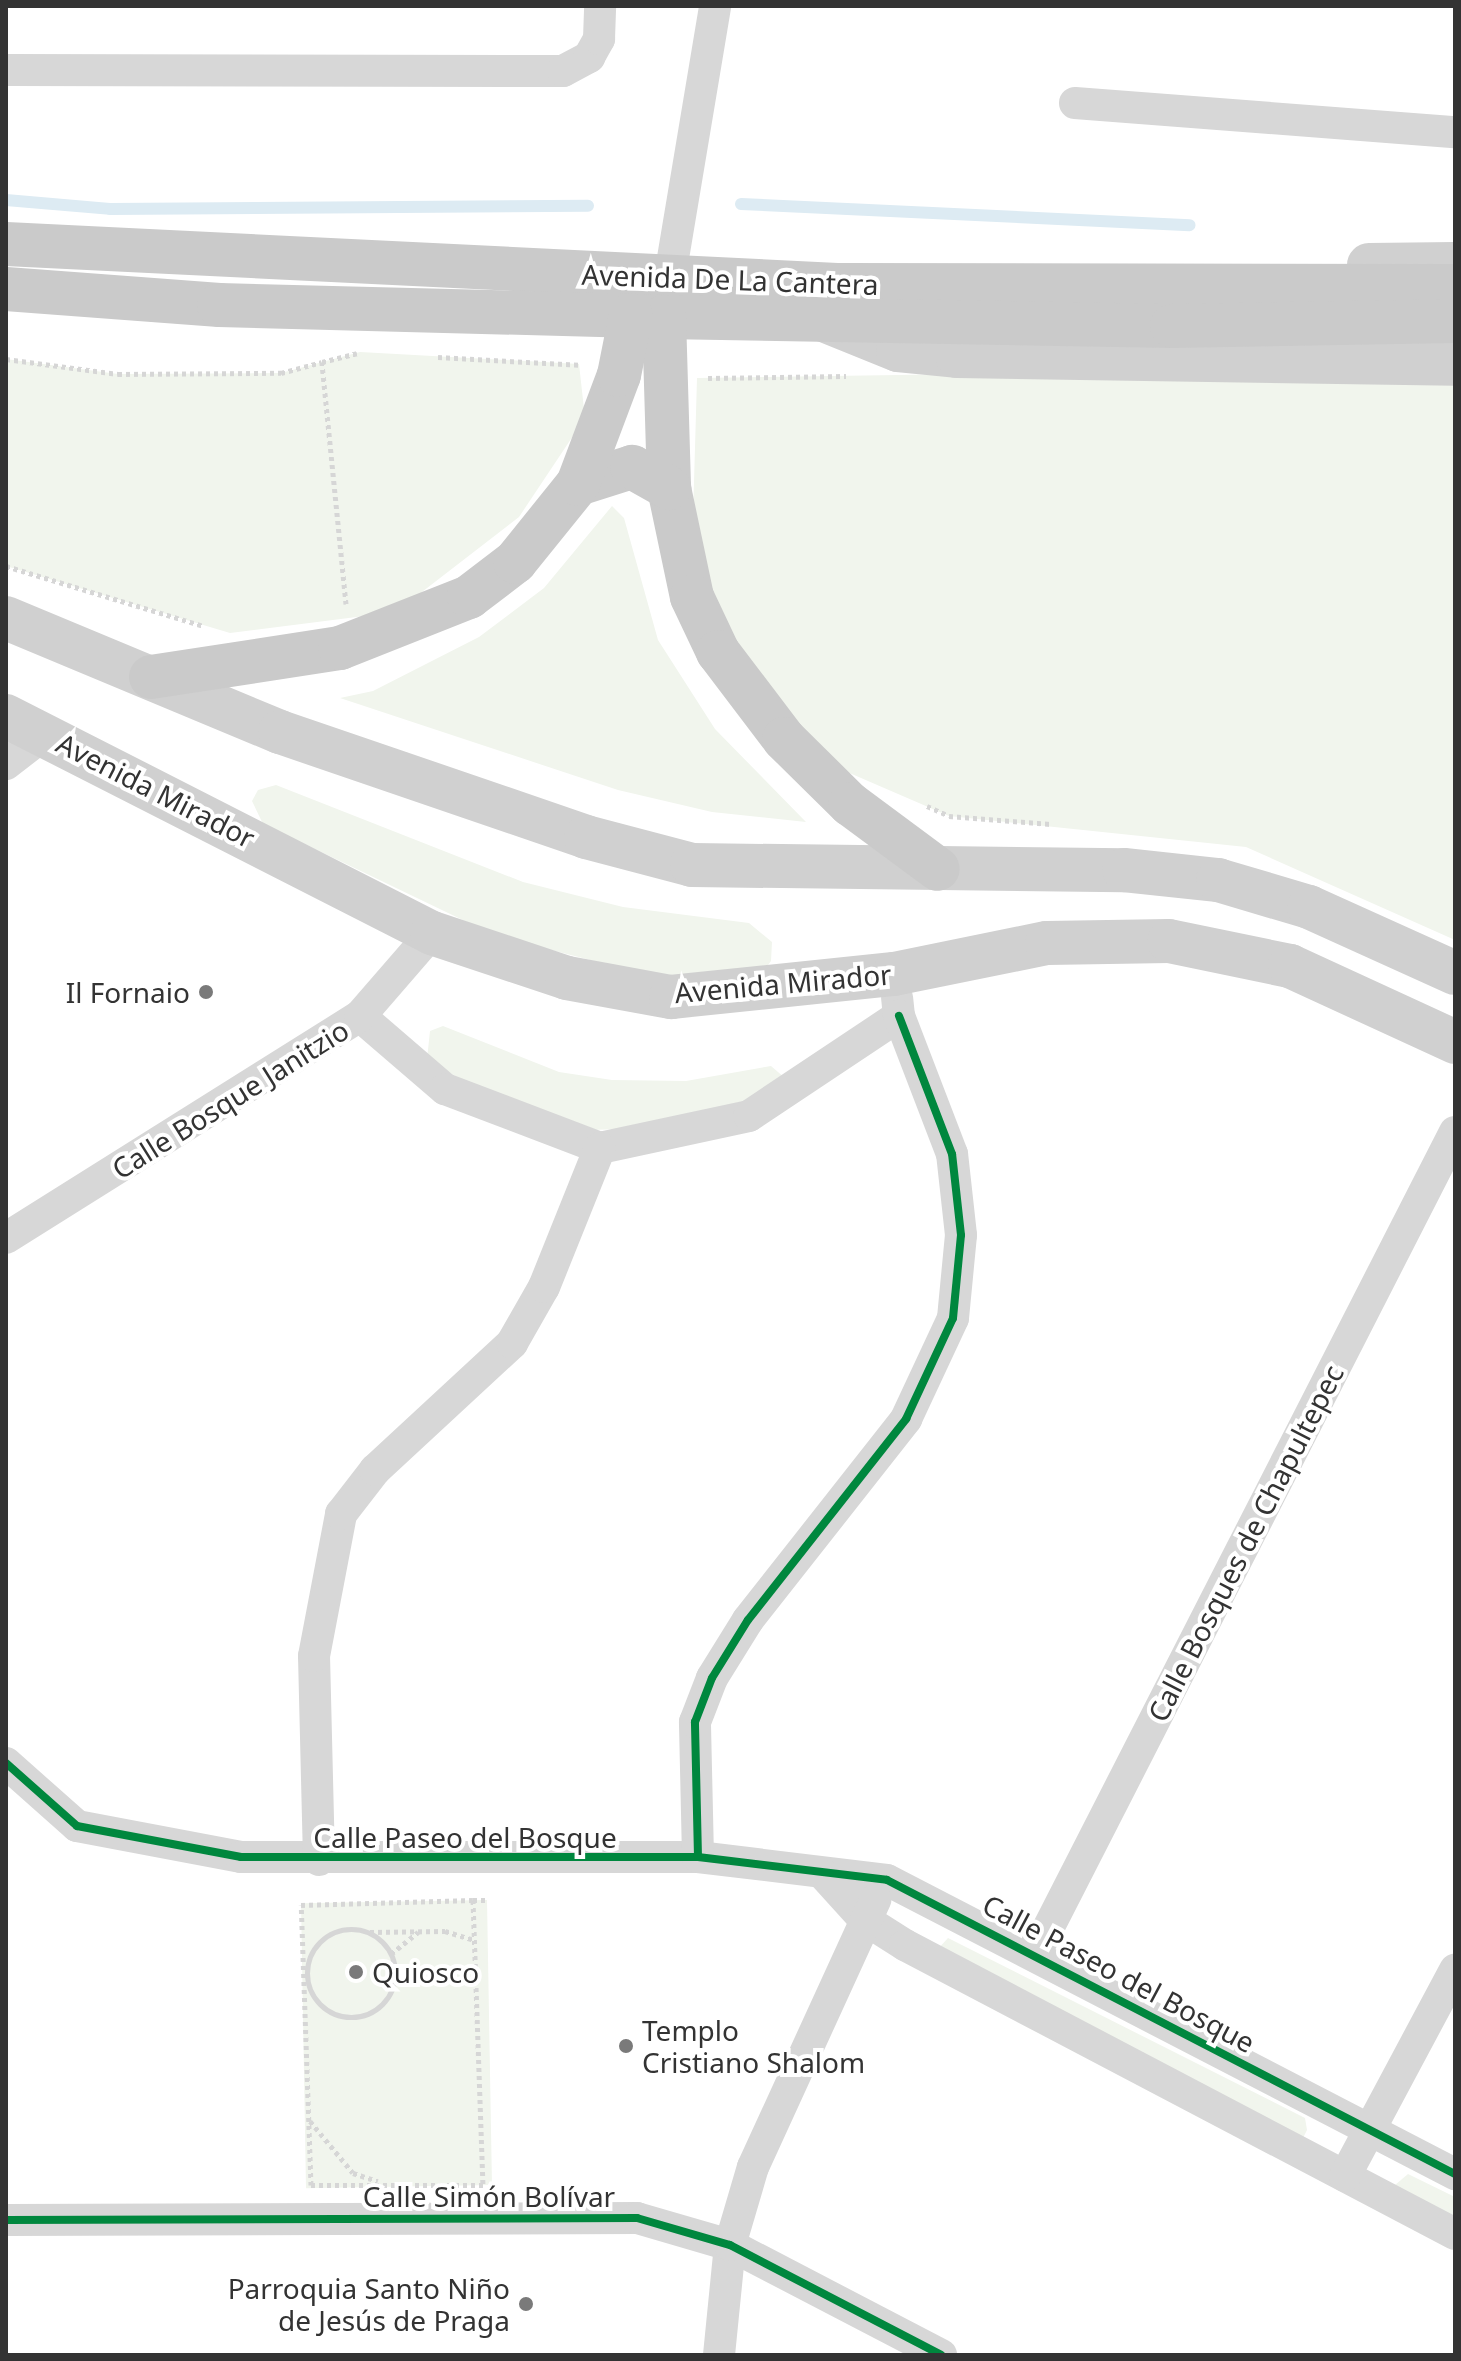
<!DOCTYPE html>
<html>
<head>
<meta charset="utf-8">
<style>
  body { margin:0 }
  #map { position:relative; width:1461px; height:2361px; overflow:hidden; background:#fff; font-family:"Noto Sans",sans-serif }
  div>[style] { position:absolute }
  .green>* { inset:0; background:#f1f5ed; transform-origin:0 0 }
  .stream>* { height:12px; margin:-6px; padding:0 6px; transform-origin:6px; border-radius:6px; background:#ddebf3 }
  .path>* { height:5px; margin-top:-2.5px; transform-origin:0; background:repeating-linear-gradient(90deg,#d6d6d6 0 4px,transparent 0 8px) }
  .path>.ring { margin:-2.5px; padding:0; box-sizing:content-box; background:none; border:5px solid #d6d6d6; border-radius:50% }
  .street>* { height:32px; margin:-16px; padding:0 16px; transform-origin:16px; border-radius:16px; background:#d7d7d7 }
  .secondary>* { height:44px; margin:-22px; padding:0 22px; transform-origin:22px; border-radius:22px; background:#d0d0d0 }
  .primary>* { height:44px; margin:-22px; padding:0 22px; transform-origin:22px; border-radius:22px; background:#cacaca }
  .cycleway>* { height:8px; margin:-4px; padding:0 4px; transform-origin:4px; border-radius:4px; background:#00873e }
  .dots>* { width:22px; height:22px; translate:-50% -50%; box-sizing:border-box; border:4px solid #fff; border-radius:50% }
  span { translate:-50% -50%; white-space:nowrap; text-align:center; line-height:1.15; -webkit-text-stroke:8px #fff; paint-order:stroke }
  .street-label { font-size:28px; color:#333 }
  .poi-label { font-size:28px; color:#333 }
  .right { translate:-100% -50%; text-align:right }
  .left { translate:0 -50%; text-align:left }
  .frame { position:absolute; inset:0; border:8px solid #333; pointer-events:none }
</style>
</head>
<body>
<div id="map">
  <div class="green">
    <div style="clip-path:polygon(360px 352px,579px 364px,585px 418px,519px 517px,396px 612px,230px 633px,6px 566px,6px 359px,118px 374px,281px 373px)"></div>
    <div style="clip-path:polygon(1455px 367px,1455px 940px,1246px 847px,949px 816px,824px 762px,726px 655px,693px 517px,697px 378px)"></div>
    <div style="clip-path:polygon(612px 506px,624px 518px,658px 640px,715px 729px,806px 822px,712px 812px,618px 790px,340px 698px,373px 691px,479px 637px,544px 588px)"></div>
    <div style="clip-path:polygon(276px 785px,523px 882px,623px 907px,749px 923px,772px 942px,771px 961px,765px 969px,657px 977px,496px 936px,263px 824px,252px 801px,258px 790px)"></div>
    <div style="clip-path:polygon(443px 1026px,559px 1072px,612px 1080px,686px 1081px,771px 1066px,785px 1078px,762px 1099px,651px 1128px,590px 1130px,518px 1114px,427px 1059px,430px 1031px)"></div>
    <div style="left:487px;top:1900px;width:285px;height:186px;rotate:89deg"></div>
    <div style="clip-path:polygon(948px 1938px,1305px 2118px,1307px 2130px,1303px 2138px,937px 1950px)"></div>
    <div style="clip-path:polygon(1408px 2174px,1455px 2197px,1455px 2225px,1395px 2185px)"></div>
  </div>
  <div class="stream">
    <div style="left:6px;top:200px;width:104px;rotate:4.9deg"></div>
    <div style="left:110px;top:209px;width:478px;rotate:-0.4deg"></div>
    <div style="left:741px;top:204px;width:449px;rotate:2.7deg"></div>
  </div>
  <div class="path">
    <div style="left:438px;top:357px;width:141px;rotate:3.2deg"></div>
    <div style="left:6px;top:359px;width:113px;rotate:7.6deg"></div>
    <div style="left:118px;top:374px;width:163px;rotate:-0.4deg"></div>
    <div style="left:281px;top:373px;width:42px;rotate:-15deg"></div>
    <div style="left:708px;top:378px;width:138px;rotate:-0.8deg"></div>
    <div style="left:6px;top:566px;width:207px;rotate:16.9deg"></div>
    <div style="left:346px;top:604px;width:243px;rotate:-95.7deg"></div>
    <div style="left:322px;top:362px;width:36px;rotate:-14deg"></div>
    <div style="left:927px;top:806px;width:24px;rotate:24deg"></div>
    <div style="left:949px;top:816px;width:102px;rotate:4.5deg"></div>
    <div style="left:473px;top:1900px;width:285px;rotate:88deg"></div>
    <div style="left:483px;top:2185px;width:172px;rotate:180deg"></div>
    <div style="left:311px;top:2185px;width:280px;rotate:-92deg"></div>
    <div style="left:301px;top:1905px;width:172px;rotate:-1.7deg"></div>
    <div style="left:473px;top:1900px;width:14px"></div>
    <div class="ring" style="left:307px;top:1929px;width:83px;height:83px"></div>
    <div style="left:370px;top:1932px;width:75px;rotate:-0.8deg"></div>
    <div style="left:445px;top:1931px;width:31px;rotate:17deg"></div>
    <div style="left:391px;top:1954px;width:35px;rotate:-39deg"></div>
    <div style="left:310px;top:2121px;width:67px;rotate:50.4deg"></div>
    <div style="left:353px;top:2173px;width:26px;rotate:18deg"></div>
  </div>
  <div class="street">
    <div style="left:6px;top:70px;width:557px;rotate:0.1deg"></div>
    <div style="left:563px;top:71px;width:30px;rotate:-28deg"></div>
    <div style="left:589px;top:57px;width:21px;rotate:-61deg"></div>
    <div style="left:599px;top:39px;width:33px;rotate:-88deg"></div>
    <div style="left:1075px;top:103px;width:381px;rotate:4.4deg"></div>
    <div style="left:670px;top:276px;width:274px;rotate:-80.5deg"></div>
    <div style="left:6px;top:764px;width:49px;rotate:-37.6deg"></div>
    <div style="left:360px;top:1016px;width:112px;rotate:40.7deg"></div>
    <div style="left:445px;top:1089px;width:166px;rotate:20.8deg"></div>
    <div style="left:600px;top:1148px;width:152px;rotate:-12.1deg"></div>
    <div style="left:749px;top:1116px;width:180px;rotate:-33.7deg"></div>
    <div style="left:899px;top:1016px;width:18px;rotate:-96deg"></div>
    <div style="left:6px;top:1238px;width:418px;rotate:-32.1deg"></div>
    <div style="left:360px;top:1016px;width:110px;rotate:-49.1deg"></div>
    <div style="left:6px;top:1763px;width:95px;rotate:41.6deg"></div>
    <div style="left:77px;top:1826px;width:167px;rotate:10.7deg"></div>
    <div style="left:241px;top:1857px;width:457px"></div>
    <div style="left:698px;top:1857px;width:190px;rotate:6.9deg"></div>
    <div style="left:887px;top:1880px;width:640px;rotate:27.37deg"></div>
    <div style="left:698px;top:1857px;width:135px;rotate:-91.3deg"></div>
    <div style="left:695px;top:1722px;width:47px;rotate:-68.9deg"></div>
    <div style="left:712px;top:1678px;width:68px;rotate:-58.2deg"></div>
    <div style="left:748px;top:1620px;width:256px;rotate:-51.8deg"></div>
    <div style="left:906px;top:1419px;width:111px;rotate:-65deg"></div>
    <div style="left:953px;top:1318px;width:83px;rotate:-84.5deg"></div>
    <div style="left:961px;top:1235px;width:81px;rotate:-96.3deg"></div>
    <div style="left:952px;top:1154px;width:148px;rotate:-111deg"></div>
    <div style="left:319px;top:1860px;width:204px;rotate:-91.4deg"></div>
    <div style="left:314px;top:1656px;width:145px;rotate:-79.2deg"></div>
    <div style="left:341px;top:1514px;width:56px;rotate:-52.3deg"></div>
    <div style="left:375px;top:1470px;width:187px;rotate:-42.8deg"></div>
    <div style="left:512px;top:1343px;width:64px;rotate:-60.3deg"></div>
    <div style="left:544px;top:1287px;width:150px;rotate:-68.1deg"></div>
    <div style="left:825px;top:1876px;width:58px;rotate:47.8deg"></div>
    <div style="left:864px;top:1919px;width:49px;rotate:32.4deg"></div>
    <div style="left:905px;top:1945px;width:621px;rotate:27.72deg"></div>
    <div style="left:1035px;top:1954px;width:923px;rotate:-62.94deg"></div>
    <div style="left:1345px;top:2176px;width:234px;rotate:-61.9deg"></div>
    <div style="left:6px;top:2220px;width:631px;rotate:-0.18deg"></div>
    <div style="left:637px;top:2218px;width:97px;rotate:16.2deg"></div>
    <div style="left:730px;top:2245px;width:238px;rotate:27.5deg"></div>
    <div style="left:719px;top:2355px;width:111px;rotate:-84.3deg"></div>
    <div style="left:730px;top:2245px;width:81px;rotate:-73.6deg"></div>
    <div style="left:753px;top:2167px;width:294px;rotate:-65.4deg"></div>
  </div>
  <div class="secondary">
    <div style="left:1369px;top:265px;width:86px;rotate:-0.7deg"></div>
    <div style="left:824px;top:320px;width:80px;rotate:22.1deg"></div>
    <div style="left:898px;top:350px;width:59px;rotate:5.8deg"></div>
    <div style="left:957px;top:356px;width:498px;rotate:0.9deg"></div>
    <div style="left:6px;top:618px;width:297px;rotate:22.6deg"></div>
    <div style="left:280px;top:732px;width:324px;rotate:18.9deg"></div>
    <div style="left:586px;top:837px;width:110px;rotate:14.8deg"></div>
    <div style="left:692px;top:865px;width:432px;rotate:0.7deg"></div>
    <div style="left:1124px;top:870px;width:95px;rotate:6.1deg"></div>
    <div style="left:1218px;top:880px;width:95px;rotate:16.5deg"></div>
    <div style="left:1309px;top:907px;width:160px;rotate:24.3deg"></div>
    <div style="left:6px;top:716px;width:478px;rotate:27deg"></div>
    <div style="left:432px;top:933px;width:142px;rotate:18.4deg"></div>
    <div style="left:567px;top:978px;width:106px;rotate:10.4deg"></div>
    <div style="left:671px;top:997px;width:224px;rotate:-5.9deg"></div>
    <div style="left:894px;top:974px;width:156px;rotate:-11.5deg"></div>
    <div style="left:1047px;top:943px;width:122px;rotate:-0.9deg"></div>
    <div style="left:1169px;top:941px;width:124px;rotate:11.7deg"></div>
    <div style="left:1290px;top:966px;width:182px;rotate:24.7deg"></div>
  </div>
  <div class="primary">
    <div style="left:6px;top:244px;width:832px;rotate:2.82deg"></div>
    <div style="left:837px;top:285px;width:618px;rotate:0.09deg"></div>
    <div style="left:6px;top:289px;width:214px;rotate:4.3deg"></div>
    <div style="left:219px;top:305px;width:445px;rotate:1.5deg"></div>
    <div style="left:664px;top:317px;width:508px;rotate:1.01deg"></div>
    <div style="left:1172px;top:326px;width:283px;rotate:-1deg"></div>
    <div style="left:664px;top:317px;width:171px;rotate:88.3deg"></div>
    <div style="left:669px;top:488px;width:111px;rotate:78.1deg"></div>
    <div style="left:692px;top:597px;width:61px;rotate:64.7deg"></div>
    <div style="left:718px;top:652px;width:109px;rotate:52.8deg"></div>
    <div style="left:784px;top:739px;width:93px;rotate:44.6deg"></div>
    <div style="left:850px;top:804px;width:109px;rotate:36.5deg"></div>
    <div style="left:578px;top:484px;width:57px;rotate:-17.5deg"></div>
    <div style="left:632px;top:467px;width:43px;rotate:29.6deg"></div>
    <div style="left:151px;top:677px;width:191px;rotate:-8.7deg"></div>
    <div style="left:340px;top:648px;width:139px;rotate:-21.6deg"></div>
    <div style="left:469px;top:597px;width:58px;rotate:-37.3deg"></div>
    <div style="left:515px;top:562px;width:100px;rotate:-51.1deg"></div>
    <div style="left:578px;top:484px;width:116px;rotate:-69.4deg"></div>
    <div style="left:619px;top:375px;width:61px;rotate:-78.7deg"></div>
  </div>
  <div class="cycleway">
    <div style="left:6px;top:1763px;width:95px;rotate:41.6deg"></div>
    <div style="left:77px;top:1826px;width:167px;rotate:10.7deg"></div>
    <div style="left:241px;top:1857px;width:457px"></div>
    <div style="left:698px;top:1857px;width:190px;rotate:6.9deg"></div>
    <div style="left:887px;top:1880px;width:640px;rotate:27.37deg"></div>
    <div style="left:698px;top:1857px;width:135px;rotate:-91.3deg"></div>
    <div style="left:695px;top:1722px;width:47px;rotate:-68.9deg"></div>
    <div style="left:712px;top:1678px;width:68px;rotate:-58.2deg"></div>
    <div style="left:748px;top:1620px;width:256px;rotate:-51.8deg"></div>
    <div style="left:906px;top:1419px;width:111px;rotate:-65deg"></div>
    <div style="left:953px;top:1318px;width:83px;rotate:-84.5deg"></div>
    <div style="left:961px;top:1235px;width:81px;rotate:-96.3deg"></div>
    <div style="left:952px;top:1154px;width:148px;rotate:-111deg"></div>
    <div style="left:6px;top:2220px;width:631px;rotate:-0.18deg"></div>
    <div style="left:637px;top:2218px;width:97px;rotate:16.2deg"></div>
    <div style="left:730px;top:2245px;width:238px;rotate:27.5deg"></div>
  </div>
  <div class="dots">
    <div style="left:206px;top:992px;background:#7a7a7a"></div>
    <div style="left:356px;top:1972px;background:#7a7a7a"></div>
    <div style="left:626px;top:2046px;background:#7a7a7a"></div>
    <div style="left:526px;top:2304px;background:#7a7a7a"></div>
  </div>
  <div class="street-label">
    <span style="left:730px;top:279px;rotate:2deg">Avenida De La Cantera</span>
    <span style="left:156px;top:790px;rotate:27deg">Avenida Mirador</span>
    <span style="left:783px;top:983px;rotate:-5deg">Avenida Mirador</span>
    <span style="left:230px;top:1099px;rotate:-32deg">Calle Bosque Janitzio</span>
    <span style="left:1245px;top:1543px;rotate:-63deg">Calle Bosques de Chapultepec</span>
    <span style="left:465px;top:1837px">Calle Paseo del Bosque</span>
    <span style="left:1119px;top:1973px;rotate:28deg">Calle Paseo del Bosque</span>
    <span style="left:489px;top:2196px">Calle Simón Bolívar</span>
  </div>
  <div class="poi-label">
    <span class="right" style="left:190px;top:992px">Il Fornaio</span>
    <span class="left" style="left:372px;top:1972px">Quiosco</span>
    <span class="left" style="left:642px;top:2046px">Templo<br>Cristiano Shalom</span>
    <span class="right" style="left:510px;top:2304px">Parroquia Santo Niño<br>de Jesús de Praga</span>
  </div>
  <div class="frame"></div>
</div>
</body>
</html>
